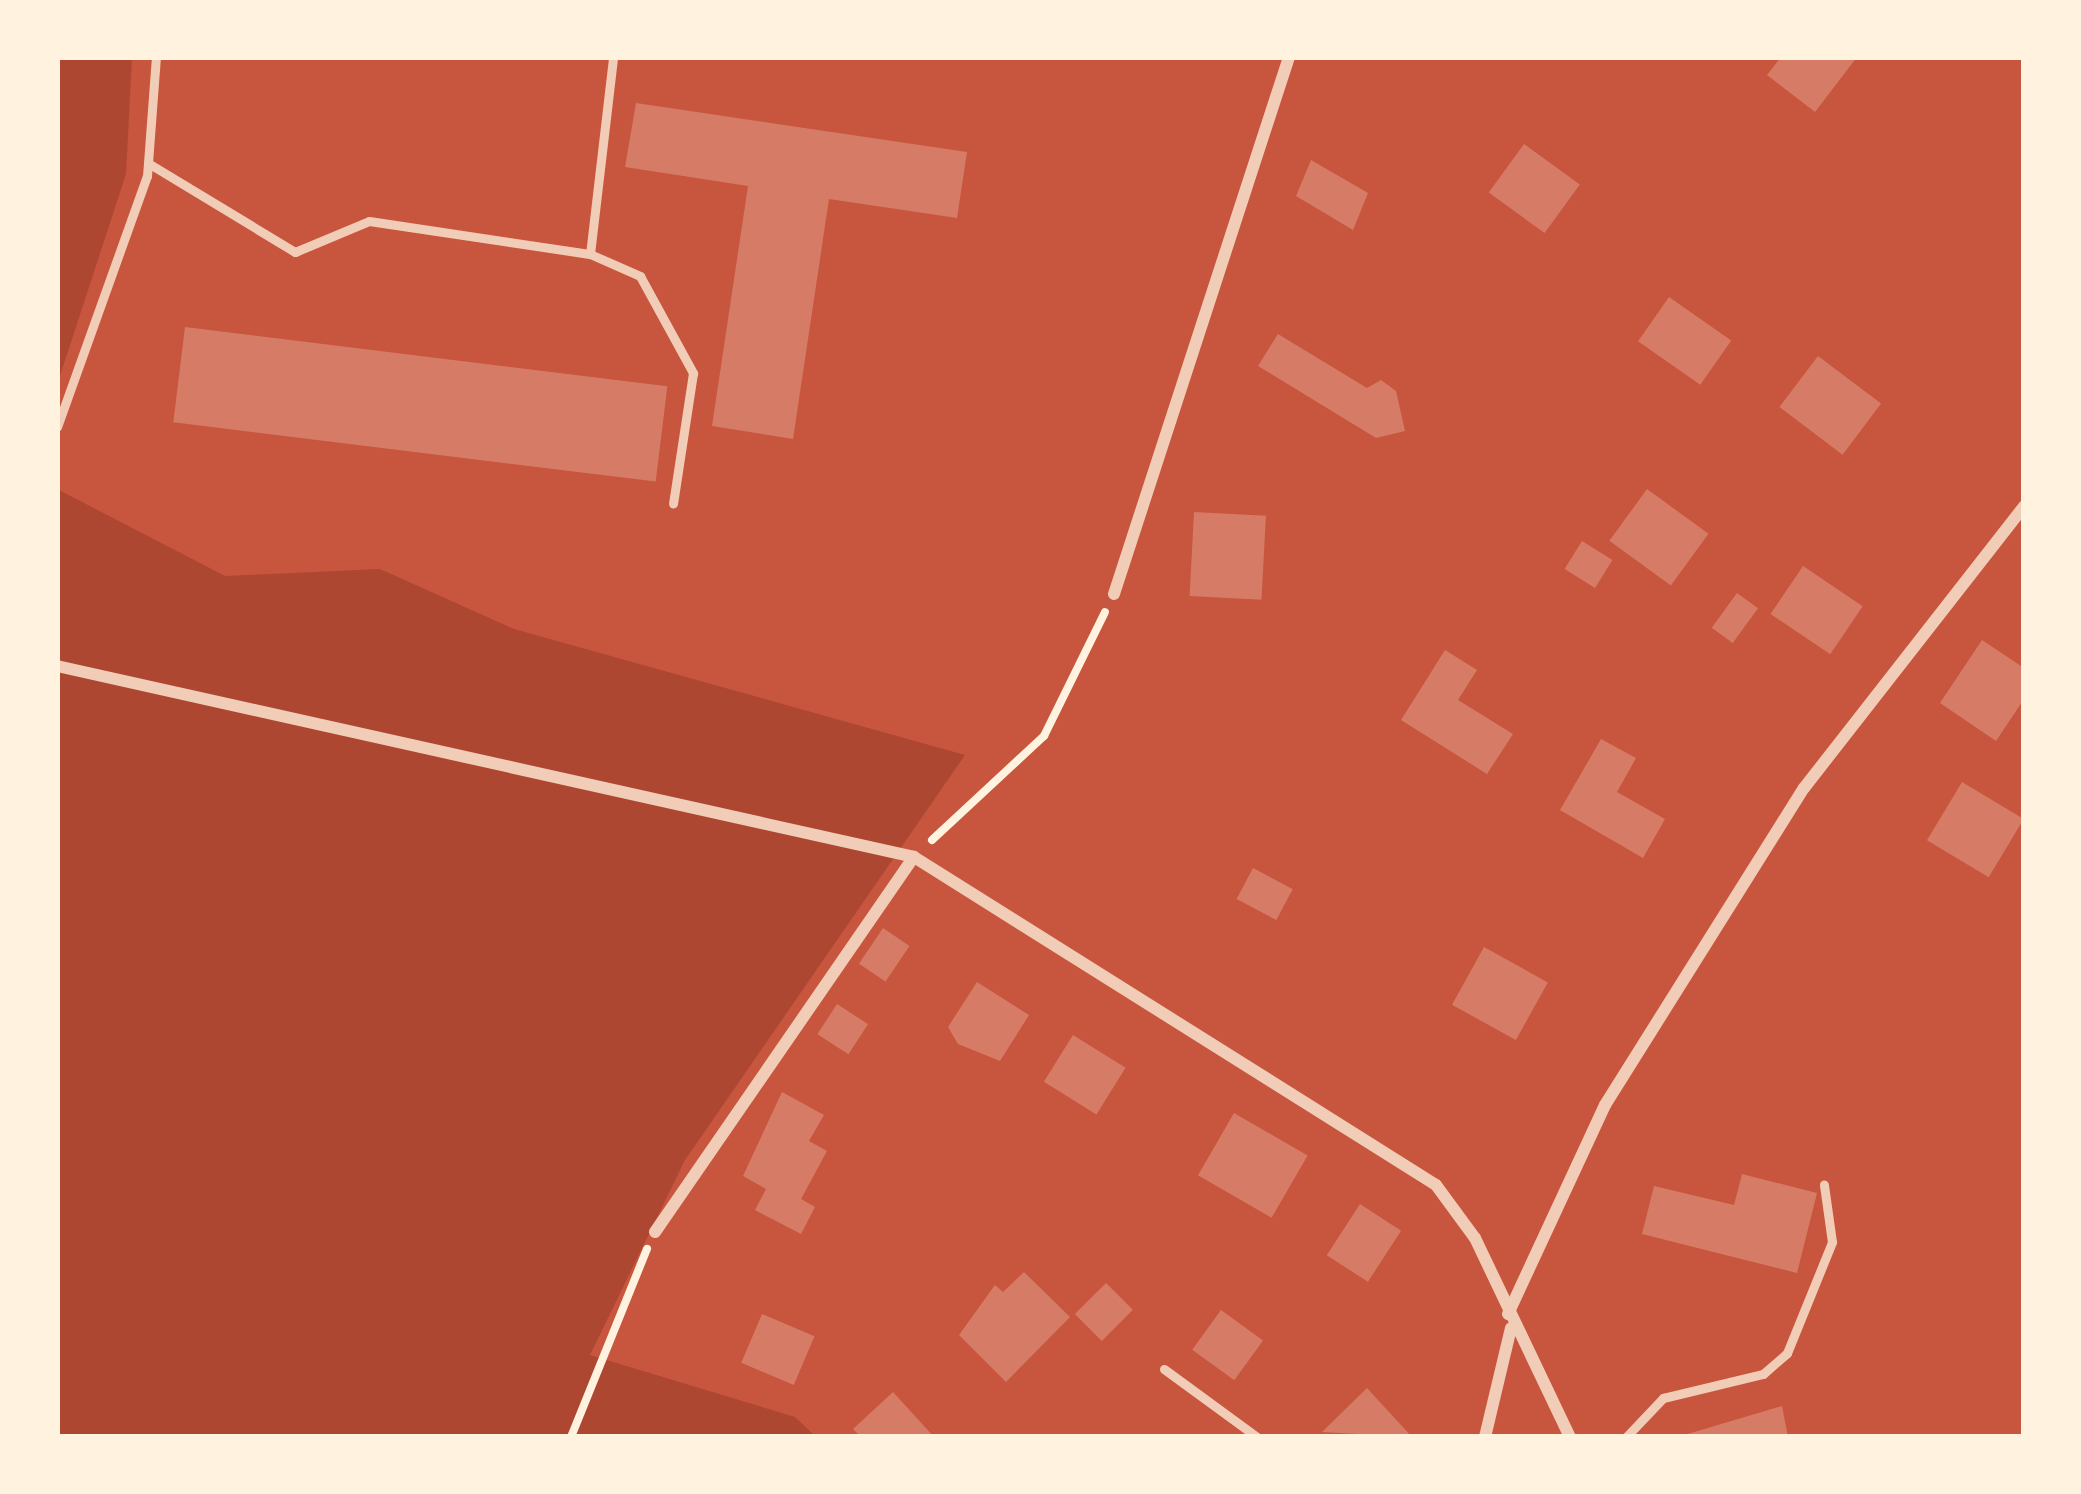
<!DOCTYPE html>
<html>
<head>
<meta charset="utf-8">
<style>
  body { margin:0 }
  #map { position:relative; width:2081px; height:1494px; overflow:hidden; background:#c8553d; font-family:Ubuntu,sans-serif }
  div>[style] { position:absolute }
  .green>* { inset:0; background:#ae4732 }
  .building>* { inset:0; background:#d67c66; transform-origin:0 0 }
  .path>* { height:8px; margin:-4px; padding:0 4px; transform-origin:4px; border-radius:4px; background:#fff3e0 }
  .service>* { height:9px; margin:-4.5px; padding:0 4.5px; transform-origin:4.5px; border-radius:4.5px; background:#f1ccb7 }
  .minor>* { height:12px; margin:-6px; padding:0 6px; transform-origin:6px; border-radius:6px; background:#f1ccb7 }
  span { translate:-50% -50%; white-space:nowrap; text-align:center; line-height:1.15; -webkit-text-stroke:10px #fff3e0; paint-order:stroke }
  .frame { position:absolute; inset:0; border:60px solid #fff3e0; pointer-events:none }
</style>
</head>
<body>
<div id="map">
  <div class="green">
    <div style="clip-path:polygon(57px 57px,132px 57px,126px 174px,57px 385px)"></div>
    <div style="clip-path:polygon(57px 489px,225px 576px,380px 569px,514px 629px,965px 755px,685px 1160px,590px 1355px,795px 1417px,816px 1437px,57px 1437px)"></div>
  </div>
  <div class="building">
    <div style="clip-path:polygon(1781px 57px,1857px 57px,1815px 112px,1767px 75px)"></div>
    <div style="clip-path:polygon(636px 103px,967px 152px,957px 218px,829px 199px,793px 439px,712px 426px,748px 186px,625px 167px)"></div>
    <div style="left:1524px;top:144px;width:69px;height:60px;rotate:36deg"></div>
    <div style="clip-path:polygon(1311px 160px,1368px 193px,1353px 230px,1296px 196px)"></div>
    <div style="left:1669px;top:297px;width:76px;height:54px;rotate:35deg"></div>
    <div style="left:185px;top:327px;width:486px;height:96px;rotate:7deg"></div>
    <div style="clip-path:polygon(1278px 334px,1367px 388px,1381px 380px,1396px 391px,1405px 431px,1376px 438px,1258px 366px)"></div>
    <div style="left:1818px;top:356px;width:79px;height:64px;rotate:37deg"></div>
    <div style="left:1647px;top:489px;width:76px;height:64px;rotate:36deg"></div>
    <div style="left:1194px;top:512px;width:72px;height:84px;rotate:3deg"></div>
    <div style="left:1582px;top:541px;width:36px;height:33px;rotate:32deg"></div>
    <div style="left:1803px;top:566px;width:72px;height:58px;rotate:34deg"></div>
    <div style="left:1737px;top:593px;width:26px;height:43px;rotate:36deg"></div>
    <div style="clip-path:polygon(1982px 640px,2024px 668px,2024px 699px,1996px 741px,1940px 703px)"></div>
    <div style="clip-path:polygon(1445px 650px,1477px 670px,1458px 700px,1513px 734px,1487px 774px,1401px 720px)"></div>
    <div style="clip-path:polygon(1601px 739px,1636px 758px,1617px 792px,1665px 819px,1643px 858px,1560px 810px)"></div>
    <div style="left:1962px;top:782px;width:72px;height:68px;rotate:31deg"></div>
    <div style="left:1253px;top:868px;width:45px;height:35px;rotate:28deg"></div>
    <div style="left:883px;top:928px;width:32px;height:43px;rotate:34deg"></div>
    <div style="left:1484px;top:947px;width:73px;height:66px;rotate:29deg"></div>
    <div style="clip-path:polygon(977px 982px,1029px 1015px,1000px 1061px,958px 1044px,948px 1027px)"></div>
    <div style="left:837px;top:1004px;width:37px;height:36px;rotate:33deg"></div>
    <div style="left:1073px;top:1035px;width:62px;height:55px;rotate:32deg"></div>
    <div style="clip-path:polygon(782px 1092px,824px 1115px,809px 1141px,827px 1151px,801px 1199px,815px 1207px,801px 1234px,755px 1210px,766px 1189px,743px 1176px)"></div>
    <div style="left:1234px;top:1113px;width:85px;height:72px;rotate:30deg"></div>
    <div style="clip-path:polygon(1742px 1174px,1817px 1193px,1797px 1273px,1642px 1234px,1654px 1186px,1734px 1205px)"></div>
    <div style="left:1360px;top:1204px;width:49px;height:61px;rotate:33deg"></div>
    <div style="clip-path:polygon(1024px 1272px,1070px 1317px,1006px 1382px,959px 1335px,995px 1285px,1003px 1292px)"></div>
    <div style="left:1106px;top:1283px;width:38px;height:44px;rotate:45deg"></div>
    <div style="left:1221px;top:1310px;width:52px;height:49px;rotate:36deg"></div>
    <div style="left:762px;top:1314px;width:57px;height:53px;rotate:23deg"></div>
    <div style="clip-path:polygon(1367px 1388px,1412px 1437px,1322px 1432px)"></div>
    <div style="clip-path:polygon(893px 1392px,934px 1437px,861px 1437px,853px 1429px)"></div>
    <div style="clip-path:polygon(1782px 1406px,1788px 1437px,1681px 1437px,1681px 1436px)"></div>
  </div>
  <div class="path">
    <div style="left:932px;top:840px;width:153px;rotate:-42.9deg"></div>
    <div style="left:1044px;top:736px;width:138px;rotate:-63.8deg"></div>
    <div style="left:571px;top:1437px;width:203px;rotate:-68deg"></div>
  </div>
  <div class="service">
    <div style="left:148px;top:163px;width:172px;rotate:31.2deg"></div>
    <div style="left:295px;top:252px;width:80px;rotate:-22.7deg"></div>
    <div style="left:369px;top:221px;width:223px;rotate:8.5deg"></div>
    <div style="left:590px;top:254px;width:198px;rotate:-83.3deg"></div>
    <div style="left:590px;top:254px;width:55px;rotate:23.7deg"></div>
    <div style="left:640px;top:276px;width:111px;rotate:61.3deg"></div>
    <div style="left:693px;top:373px;width:132px;rotate:98.7deg"></div>
    <div style="left:57px;top:427px;width:267px;rotate:-70.3deg"></div>
    <div style="left:147px;top:176px;width:119px;rotate:-85.7deg"></div>
    <div style="left:1164px;top:1369px;width:115px;rotate:36.2deg"></div>
    <div style="left:1626px;top:1437px;width:54px;rotate:-46.5deg"></div>
    <div style="left:1663px;top:1398px;width:103px;rotate:-13.5deg"></div>
    <div style="left:1763px;top:1374px;width:32px;rotate:-41deg"></div>
    <div style="left:1787px;top:1353px;width:120px;rotate:-67.9deg"></div>
    <div style="left:1832px;top:1242px;width:58px;rotate:-98deg"></div>
  </div>
  <div class="minor">
    <div style="left:1114px;top:594px;width:565px;rotate:-71.95deg"></div>
    <div style="left:57px;top:666px;width:878px;rotate:12.56deg"></div>
    <div style="left:914px;top:857px;width:616px;rotate:32.14deg"></div>
    <div style="left:1436px;top:1185px;width:66px;rotate:53.7deg"></div>
    <div style="left:1475px;top:1238px;width:221px;rotate:64.5deg"></div>
    <div style="left:655px;top:1232px;width:456px;rotate:-55.4deg"></div>
    <div style="left:1508px;top:1314px;width:230px;rotate:-65.1deg"></div>
    <div style="left:1605px;top:1105px;width:374px;rotate:-57.9deg"></div>
    <div style="left:1804px;top:788px;width:358px;rotate:-52deg"></div>
    <div style="left:1485px;top:1437px;width:112px;rotate:-76.6deg"></div>
  </div>
  <div class="frame"></div>
</div>
</body>
</html>
